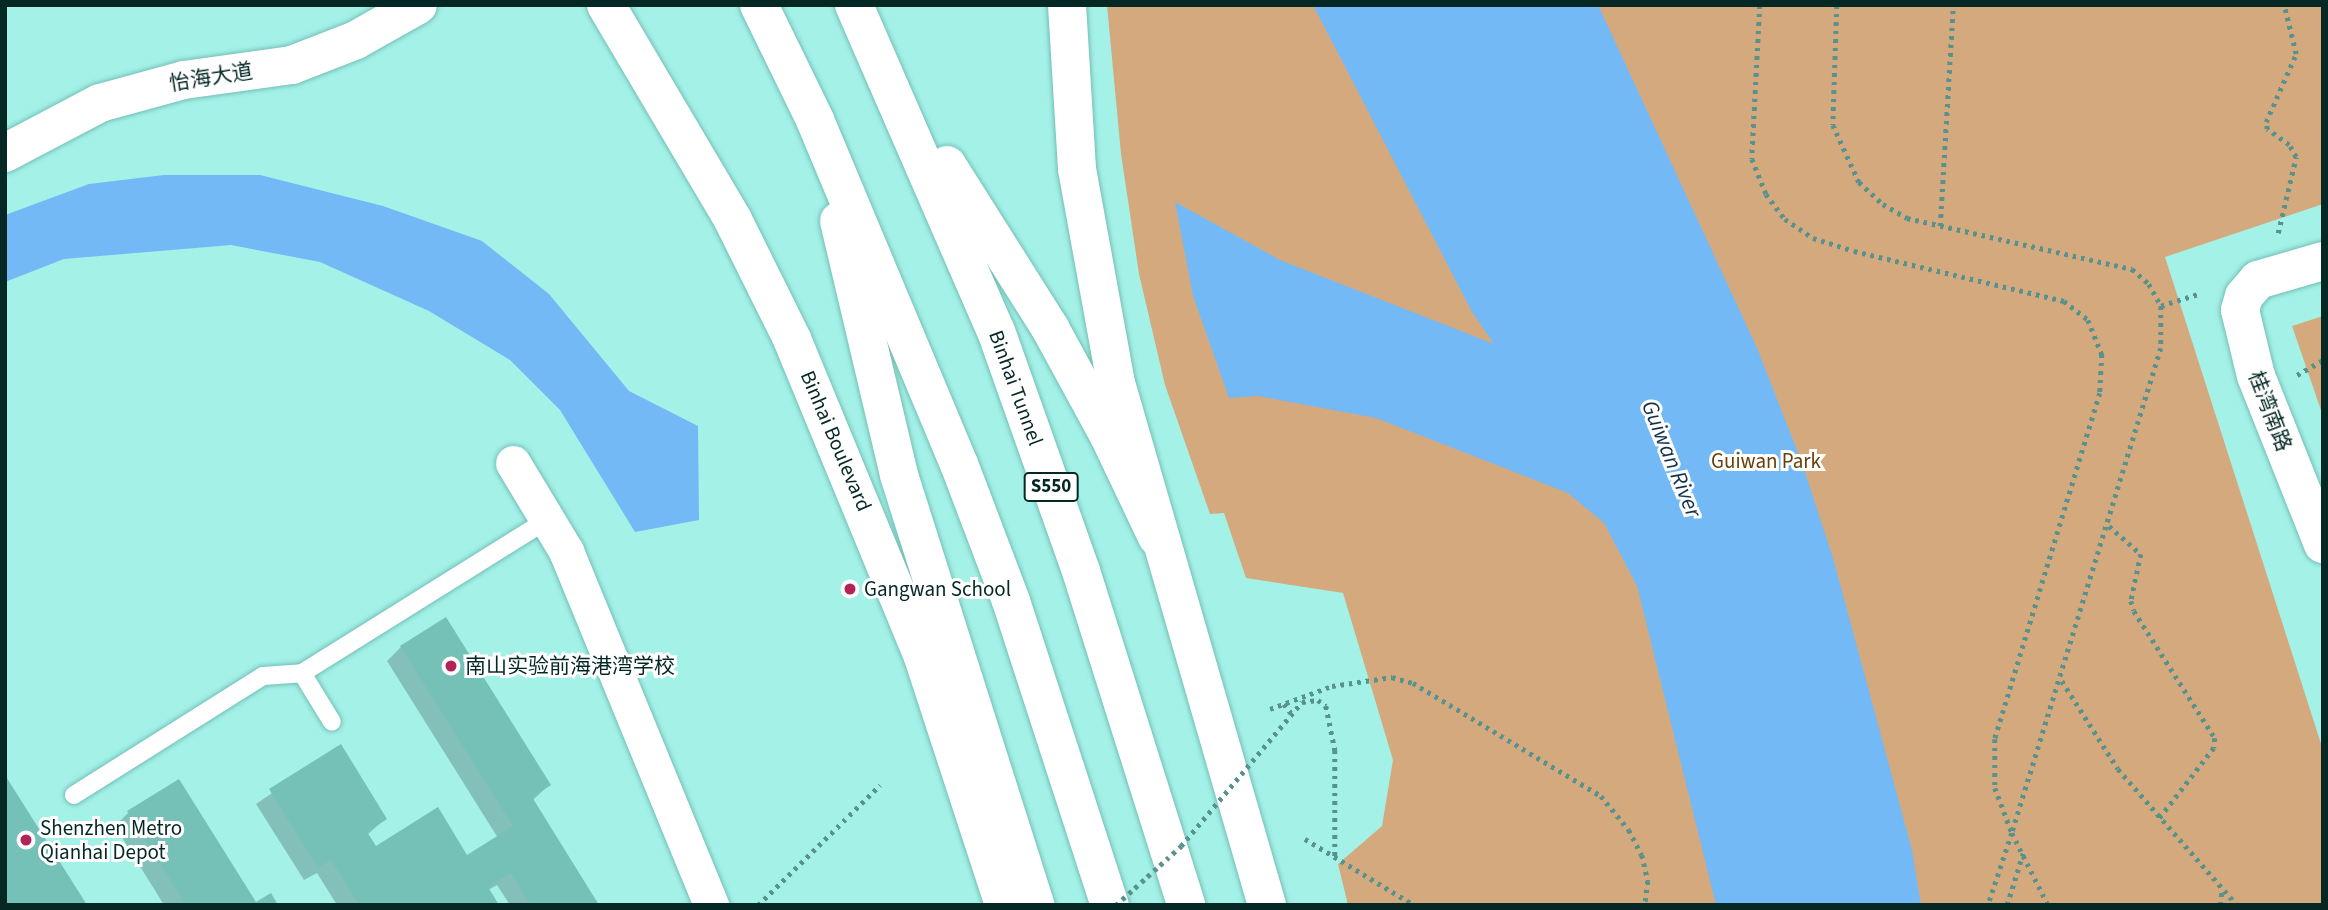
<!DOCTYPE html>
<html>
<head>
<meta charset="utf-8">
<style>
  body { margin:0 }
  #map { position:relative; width:2328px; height:910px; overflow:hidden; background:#a4f1e8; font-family:"Source Sans 3","Noto Sans SC",sans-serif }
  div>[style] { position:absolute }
  .green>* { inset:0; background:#d5a97e }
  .water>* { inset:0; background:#72b9f6 }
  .shadow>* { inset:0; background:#0003 }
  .building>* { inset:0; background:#75c1b8 }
  .path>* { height:4.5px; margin-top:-2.25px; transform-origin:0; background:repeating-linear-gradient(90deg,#59928c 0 3.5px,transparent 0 8.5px) }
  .roads { filter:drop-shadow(0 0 2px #73bfb6) drop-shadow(0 0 2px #73bfb6) }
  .lane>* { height:18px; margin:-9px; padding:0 9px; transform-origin:9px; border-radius:9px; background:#fff }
  .street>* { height:35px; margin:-17.5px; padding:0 17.5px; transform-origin:17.5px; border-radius:17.5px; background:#fff }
  .secondary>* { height:38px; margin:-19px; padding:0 19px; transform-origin:19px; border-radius:19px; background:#fff }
  .primary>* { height:38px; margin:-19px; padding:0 19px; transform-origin:19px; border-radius:19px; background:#fff }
  .highway>* { height:38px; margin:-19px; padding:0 19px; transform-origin:19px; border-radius:19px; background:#fff }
  .path-bridge>* { height:4.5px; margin-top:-2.25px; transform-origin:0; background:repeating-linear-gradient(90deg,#59928c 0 3.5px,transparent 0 8.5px) }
  .dots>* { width:19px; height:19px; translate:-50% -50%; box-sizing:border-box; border:4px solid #fff; border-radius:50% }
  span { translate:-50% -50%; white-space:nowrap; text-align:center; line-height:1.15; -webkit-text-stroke:6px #fff; paint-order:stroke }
  .shield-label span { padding:2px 5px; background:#fff; border:2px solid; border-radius:5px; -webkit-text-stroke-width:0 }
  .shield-label { font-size:19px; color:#062825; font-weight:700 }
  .street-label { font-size:21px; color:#062825 }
  .park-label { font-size:21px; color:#693f08 }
  .poi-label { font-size:21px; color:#062825 }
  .left { translate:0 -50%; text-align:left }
  .water-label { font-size:23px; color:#13314a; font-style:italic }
  .frame { position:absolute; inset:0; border:7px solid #062825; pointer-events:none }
</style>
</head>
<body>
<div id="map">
  <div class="green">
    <div style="clip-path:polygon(1107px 5px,2323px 5px,2323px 204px,2165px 257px,2323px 750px,2323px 905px,1348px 905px,1338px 864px,1382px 826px,1393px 760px,1343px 593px,1246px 578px,1224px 513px,1210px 514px,1165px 385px,1139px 274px,1121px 154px)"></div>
    <div style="clip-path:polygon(2323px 316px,2323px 416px,2292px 326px)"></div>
  </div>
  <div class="water">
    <div style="clip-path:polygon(1313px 5px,1598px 5px,1757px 348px,1802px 463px,1833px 558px,1912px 850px,1921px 905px,1716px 905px,1637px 586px,1604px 523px,1568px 493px,1376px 418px,1258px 396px,1229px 398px,1193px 296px,1175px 202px,1280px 260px,1494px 344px,1472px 312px)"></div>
    <div style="clip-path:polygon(164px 175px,260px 175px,383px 206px,482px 241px,549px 294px,629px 391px,698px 426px,699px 520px,635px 532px,560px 410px,510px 360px,429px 311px,320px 262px,231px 245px,64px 259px,5px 282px,5px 215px,89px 184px)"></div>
  </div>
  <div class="shadow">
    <div style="clip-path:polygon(401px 647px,549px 785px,532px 801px,597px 905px,510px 905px,497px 885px,488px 890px,497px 905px,337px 905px,317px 873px,304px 880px,256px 804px,340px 747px,385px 819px,367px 835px,376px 848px,467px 857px,498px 838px,387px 661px)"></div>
    <div style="clip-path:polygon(128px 813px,256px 904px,276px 905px,164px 905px,115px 826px)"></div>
  </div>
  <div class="building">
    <div style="clip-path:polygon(446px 617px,551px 785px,532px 797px,599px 905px,531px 905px,511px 873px,488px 887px,499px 905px,359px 905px,331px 860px,318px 868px,269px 789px,341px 744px,387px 819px,367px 832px,376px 846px,438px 807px,467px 855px,513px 826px,400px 646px)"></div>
    <div style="clip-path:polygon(5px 775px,87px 905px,5px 905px)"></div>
    <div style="clip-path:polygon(179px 779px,256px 902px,271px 893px,278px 905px,186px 905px,127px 811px)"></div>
  </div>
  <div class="path">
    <div style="left:1760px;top:5px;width:154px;rotate:93deg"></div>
    <div style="left:1752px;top:159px;width:38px;rotate:68deg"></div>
    <div style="left:1766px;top:194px;width:31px;rotate:53deg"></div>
    <div style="left:1785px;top:219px;width:34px;rotate:34deg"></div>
    <div style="left:1813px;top:238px;width:43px;rotate:17.6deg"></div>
    <div style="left:1854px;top:251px;width:216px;rotate:13.4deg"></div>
    <div style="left:2064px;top:301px;width:31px;rotate:38deg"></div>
    <div style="left:2088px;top:320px;width:37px;rotate:68deg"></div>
    <div style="left:2102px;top:354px;width:39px;rotate:93deg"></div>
    <div style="left:2100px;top:393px;width:362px;rotate:106.9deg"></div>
    <div style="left:1995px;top:739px;width:49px;rotate:90deg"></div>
    <div style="left:1995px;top:788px;width:48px;rotate:69.3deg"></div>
    <div style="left:2012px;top:833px;width:76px;rotate:108.4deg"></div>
    <div style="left:1837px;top:5px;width:120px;rotate:91.9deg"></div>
    <div style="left:1833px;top:125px;width:63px;rotate:65.5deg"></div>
    <div style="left:1859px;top:182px;width:33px;rotate:43deg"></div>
    <div style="left:1883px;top:204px;width:28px;rotate:30deg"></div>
    <div style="left:1907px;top:218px;width:231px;rotate:12.8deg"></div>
    <div style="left:2132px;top:269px;width:23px;rotate:41deg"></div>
    <div style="left:2149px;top:284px;width:25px;rotate:61deg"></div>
    <div style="left:2161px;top:306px;width:42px;rotate:90deg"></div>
    <div style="left:2161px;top:348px;width:507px;rotate:107.08deg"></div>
    <div style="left:2012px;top:833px;width:80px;rotate:63.4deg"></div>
    <div style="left:1940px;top:226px;width:221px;rotate:-86.6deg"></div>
    <div style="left:2278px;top:233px;width:78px;rotate:-76.7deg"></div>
    <div style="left:2296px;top:157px;width:14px;rotate:-120deg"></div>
    <div style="left:2289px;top:145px;width:27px;rotate:-144deg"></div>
    <div style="left:2267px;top:129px;width:7px;rotate:-98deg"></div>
    <div style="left:2266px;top:122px;width:74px;rotate:-66.2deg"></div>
    <div style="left:2296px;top:54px;width:50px;rotate:-103.8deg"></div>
    <div style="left:2161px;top:306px;width:40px;rotate:-18deg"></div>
    <div style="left:2297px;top:375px;width:30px;rotate:-30deg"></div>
    <div style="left:2109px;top:526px;width:43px;rotate:41.2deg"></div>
    <div style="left:2141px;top:554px;width:48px;rotate:102deg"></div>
    <div style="left:2131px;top:601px;width:10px;rotate:73deg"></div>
    <div style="left:2134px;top:611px;width:151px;rotate:57.5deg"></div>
    <div style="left:2215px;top:738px;width:10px;rotate:96deg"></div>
    <div style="left:2214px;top:748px;width:90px;rotate:127.8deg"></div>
    <div style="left:2062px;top:681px;width:104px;rotate:57.5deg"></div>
    <div style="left:2118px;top:769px;width:181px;rotate:48.8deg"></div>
    <div style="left:1284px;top:704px;width:11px;rotate:52deg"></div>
    <div style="left:1270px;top:709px;width:66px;rotate:-20.4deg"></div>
    <div style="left:1332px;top:686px;width:61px;rotate:-8.5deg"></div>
    <div style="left:1392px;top:677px;width:22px;rotate:16deg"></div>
    <div style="left:1413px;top:683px;width:219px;rotate:31deg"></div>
    <div style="left:1601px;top:796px;width:44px;rotate:50.5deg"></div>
    <div style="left:1629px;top:830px;width:28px;rotate:63deg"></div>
    <div style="left:1642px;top:855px;width:27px;rotate:77deg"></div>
    <div style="left:1648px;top:881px;width:24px;rotate:97deg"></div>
    <div style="left:1335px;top:750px;width:107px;rotate:90deg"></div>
    <div style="left:1305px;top:839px;width:127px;rotate:31.2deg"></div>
    <div style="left:758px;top:905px;width:171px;rotate:-44.5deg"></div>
    <div style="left:2007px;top:905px;width:54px;rotate:-72.9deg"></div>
    <div style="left:2220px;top:905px;width:16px;rotate:-83deg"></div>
  </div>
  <div class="roads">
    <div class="lane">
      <div style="left:302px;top:673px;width:57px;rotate:58.5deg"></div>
      <div style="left:74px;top:795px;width:223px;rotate:-32.2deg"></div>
      <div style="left:263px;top:676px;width:39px;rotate:-4deg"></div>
      <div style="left:302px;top:673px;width:289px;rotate:-32deg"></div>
    </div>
    <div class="street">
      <div style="left:513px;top:463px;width:103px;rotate:58.9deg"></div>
      <div style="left:566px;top:551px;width:383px;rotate:67.7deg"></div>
    </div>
    <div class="secondary">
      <div style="left:5px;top:153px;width:107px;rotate:-27.8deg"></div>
      <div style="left:100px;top:103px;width:87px;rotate:-15.3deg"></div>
      <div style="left:184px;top:80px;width:109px;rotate:-7.9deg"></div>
      <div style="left:292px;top:65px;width:69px;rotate:-21.3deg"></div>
      <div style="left:356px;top:40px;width:71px;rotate:-29.4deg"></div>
      <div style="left:2323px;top:261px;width:68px;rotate:163.7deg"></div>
      <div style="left:2258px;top:280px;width:21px;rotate:131deg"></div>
      <div style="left:2244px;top:296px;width:15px;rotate:106deg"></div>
      <div style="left:2240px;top:310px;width:68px;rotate:76.4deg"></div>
      <div style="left:2256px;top:376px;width:181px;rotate:68.3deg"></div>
    </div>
    <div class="primary">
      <div style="left:606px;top:5px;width:250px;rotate:59.4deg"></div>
      <div style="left:733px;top:220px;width:133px;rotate:63.6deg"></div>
      <div style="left:792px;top:339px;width:344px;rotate:67.6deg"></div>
      <div style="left:923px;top:657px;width:261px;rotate:71.9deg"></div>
      <div style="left:1067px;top:5px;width:164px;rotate:86.5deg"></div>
      <div style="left:1077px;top:169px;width:218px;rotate:79.7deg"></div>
      <div style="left:1116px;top:383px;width:543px;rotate:73.87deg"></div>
    </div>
    <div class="highway">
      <div style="left:759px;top:5px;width:128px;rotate:64deg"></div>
      <div style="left:815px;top:120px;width:373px;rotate:67.3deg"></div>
      <div style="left:959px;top:464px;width:147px;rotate:69.2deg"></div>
      <div style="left:1011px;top:601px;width:320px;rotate:72deg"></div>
      <div style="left:854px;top:5px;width:356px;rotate:66.5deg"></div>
      <div style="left:996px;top:331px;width:255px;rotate:70.5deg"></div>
      <div style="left:1081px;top:571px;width:350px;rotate:72.5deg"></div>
      <div style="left:947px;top:165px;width:193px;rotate:57.7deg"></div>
      <div style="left:1050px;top:328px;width:123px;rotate:61.4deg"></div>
      <div style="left:1109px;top:436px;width:112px;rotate:64.6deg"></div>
      <div style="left:839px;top:221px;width:261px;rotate:76.7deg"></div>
      <div style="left:899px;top:475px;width:451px;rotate:72.4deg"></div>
    </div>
  </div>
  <div class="path-bridge">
    <div style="left:1116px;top:905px;width:88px;rotate:-42.2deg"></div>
    <div style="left:1181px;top:846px;width:188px;rotate:-50deg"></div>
    <div style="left:1302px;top:702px;width:16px;rotate:-7deg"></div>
    <div style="left:1318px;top:700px;width:10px;rotate:37deg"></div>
    <div style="left:1326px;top:706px;width:45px;rotate:78.4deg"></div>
  </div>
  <div class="dots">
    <div style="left:850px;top:589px;background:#b32355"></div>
    <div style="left:451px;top:666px;background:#b32355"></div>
    <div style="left:26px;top:840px;background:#b32355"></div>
  </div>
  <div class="shield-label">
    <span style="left:1051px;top:487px">S550</span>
  </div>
  <div class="street-label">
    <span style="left:211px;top:77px;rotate:-9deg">怡海大道</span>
    <span style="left:1016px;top:388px;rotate:70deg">Binhai Tunnel</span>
    <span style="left:2270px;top:411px;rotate:69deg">桂湾南路</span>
    <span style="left:836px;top:441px;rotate:67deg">Binhai Boulevard</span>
  </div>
  <div class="park-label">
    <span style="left:1766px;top:461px">Guiwan Park</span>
  </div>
  <div class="poi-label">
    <span class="left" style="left:864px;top:589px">Gangwan School</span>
    <span class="left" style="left:465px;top:666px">南山实验前海港湾学校</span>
    <span class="left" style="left:40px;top:840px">Shenzhen Metro<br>Qianhai Depot</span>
  </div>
  <div class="water-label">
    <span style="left:1671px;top:459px;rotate:68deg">Guiwan River</span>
  </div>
  <div class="frame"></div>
</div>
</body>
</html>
